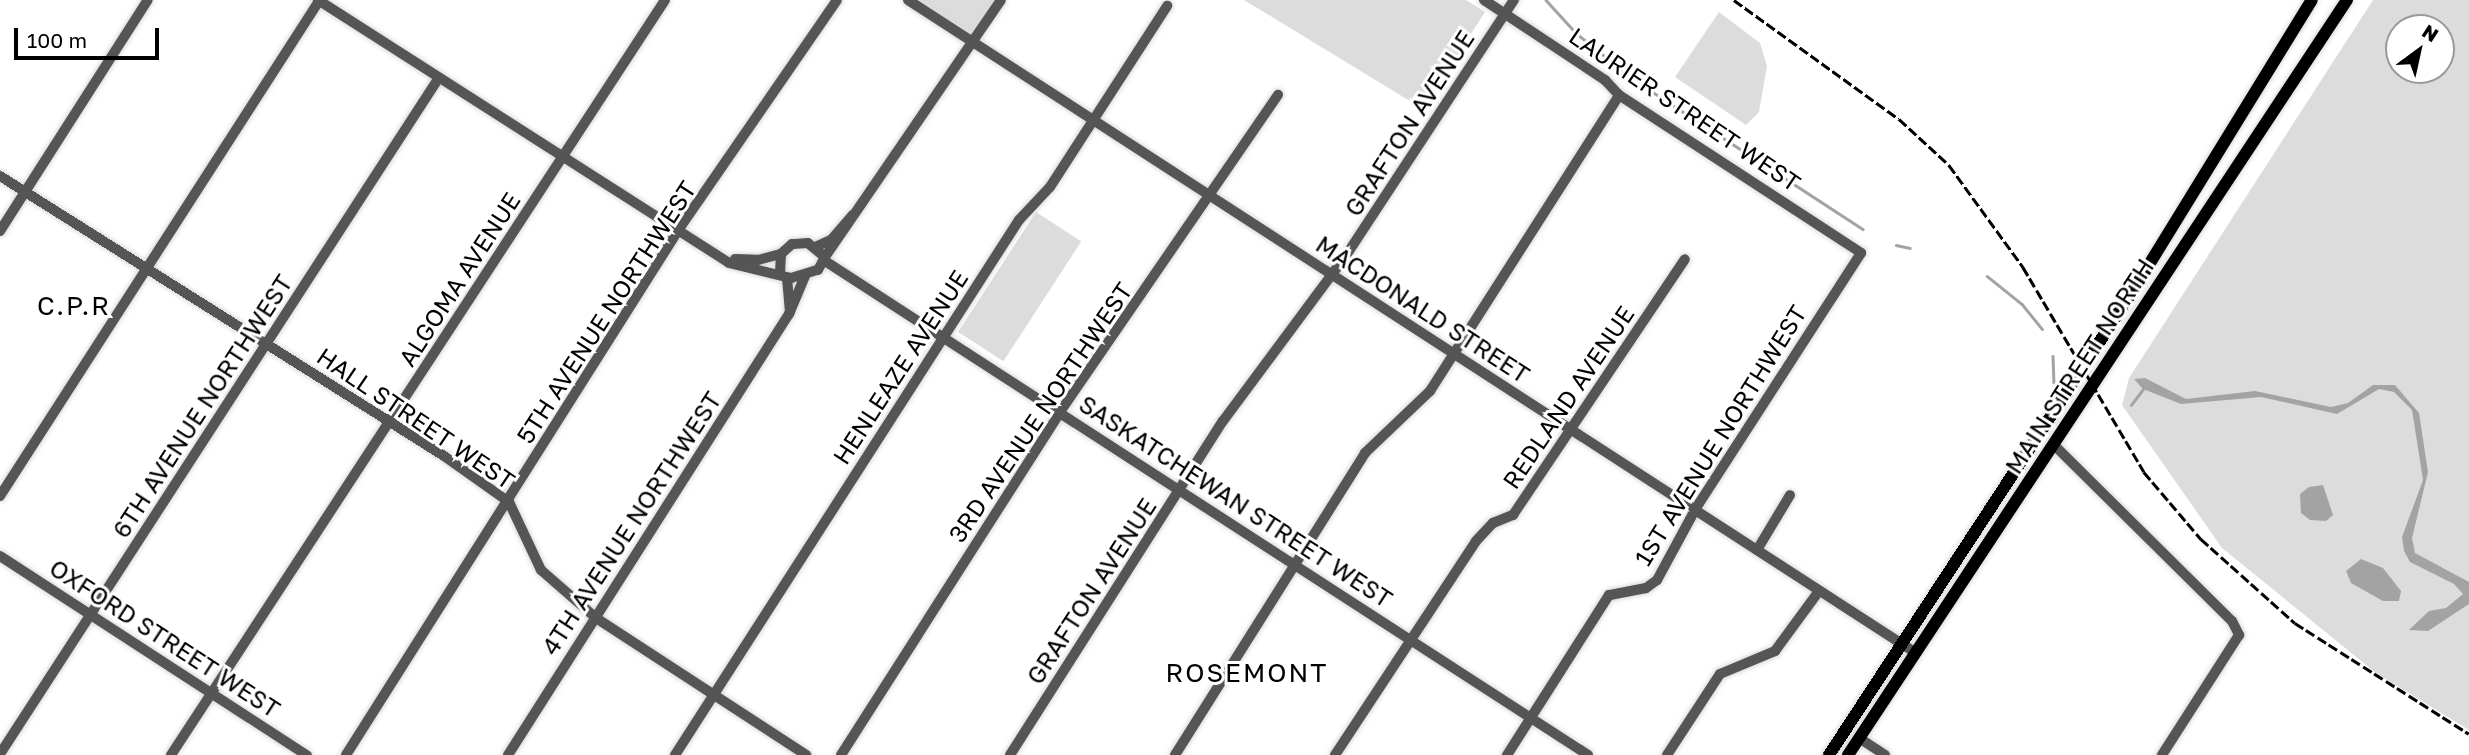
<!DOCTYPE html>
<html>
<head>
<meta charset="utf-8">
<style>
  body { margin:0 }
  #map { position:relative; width:2469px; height:755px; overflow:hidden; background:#fff; font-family:"Golos Text",sans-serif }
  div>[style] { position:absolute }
  .green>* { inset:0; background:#dcdcdc; transform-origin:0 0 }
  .water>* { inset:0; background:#a3a3a3 }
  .stream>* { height:2.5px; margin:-1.25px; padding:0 1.25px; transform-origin:1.25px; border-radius:1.25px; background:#a3a3a3 }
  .roads { filter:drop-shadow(0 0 2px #dbdbdb) drop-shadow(0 0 2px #dbdbdb) }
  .minor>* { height:10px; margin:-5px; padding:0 5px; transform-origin:5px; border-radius:5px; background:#555 }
  .major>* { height:12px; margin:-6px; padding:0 6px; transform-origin:6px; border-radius:6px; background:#000 }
  .rail>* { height:2.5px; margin-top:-1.25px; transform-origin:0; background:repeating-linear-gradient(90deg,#000 0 10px,transparent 0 13.5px) }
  span { translate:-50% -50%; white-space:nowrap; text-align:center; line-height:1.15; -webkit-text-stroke:6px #fff; paint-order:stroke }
  .street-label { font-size:24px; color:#000 }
  .neighbourhood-label { font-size:26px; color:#000; letter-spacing:2px }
  .north { position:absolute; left:2385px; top:14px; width:70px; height:70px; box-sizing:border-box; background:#fff; border:2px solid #999; border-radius:50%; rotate:33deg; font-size:19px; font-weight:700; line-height:28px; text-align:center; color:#000 }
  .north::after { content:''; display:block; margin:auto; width:24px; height:32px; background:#000; clip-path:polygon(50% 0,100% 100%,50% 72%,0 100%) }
  .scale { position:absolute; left:14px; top:28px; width:145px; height:32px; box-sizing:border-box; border:4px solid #000; border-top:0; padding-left:9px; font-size:21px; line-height:24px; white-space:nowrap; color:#000; -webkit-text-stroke:5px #fff; paint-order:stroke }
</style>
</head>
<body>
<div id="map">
  <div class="green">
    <div style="clip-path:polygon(916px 0,995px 0,971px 36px)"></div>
    <div style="clip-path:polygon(1244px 0,1466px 0,1485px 12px,1423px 109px)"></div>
    <div style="clip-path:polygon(evenodd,2373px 0,2469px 0,2469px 730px,2376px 673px,2222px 548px,2122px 405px,2129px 378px,2373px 0,2399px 28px,2441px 28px,2441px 70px,2399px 70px,2399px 28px)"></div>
    <div style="clip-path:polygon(1719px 12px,1760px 43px,1767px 66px,1759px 112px,1746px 125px,1675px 77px)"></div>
    <div style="left:1036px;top:212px;width:54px;height:143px;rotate:33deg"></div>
  </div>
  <div class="water">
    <div style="clip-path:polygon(2145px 378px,2186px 399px,2255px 391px,2331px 407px,2348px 403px,2373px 385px,2395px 385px,2419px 413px,2428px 472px,2412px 538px,2415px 553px,2469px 582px,2469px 604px,2428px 631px,2409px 630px,2429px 611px,2446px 608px,2463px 594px,2454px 584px,2410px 562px,2404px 551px,2402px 537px,2423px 480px,2412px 410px,2394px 392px,2379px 389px,2337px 414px,2261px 397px,2181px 404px,2143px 389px,2134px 379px)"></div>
    <div style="clip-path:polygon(2323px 485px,2333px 515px,2326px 521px,2310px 520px,2301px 513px,2300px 494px,2309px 487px)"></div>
    <div style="clip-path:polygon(2361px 559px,2383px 568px,2401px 591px,2399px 601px,2383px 601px,2351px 583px,2346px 571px)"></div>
  </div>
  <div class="stream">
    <div style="left:1546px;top:0;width:45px;rotate:47.7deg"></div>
    <div style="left:1576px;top:33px;width:67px;rotate:38.9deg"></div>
    <div style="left:1645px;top:87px;width:260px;rotate:33.1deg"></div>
    <div style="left:1896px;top:245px;width:14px;rotate:12deg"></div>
    <div style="left:1987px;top:276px;width:45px;rotate:38.7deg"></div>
    <div style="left:2022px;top:304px;width:32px;rotate:51deg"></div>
    <div style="left:2053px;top:356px;width:26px;rotate:88deg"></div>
    <div style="left:2131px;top:405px;width:20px;rotate:-53deg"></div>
  </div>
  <div class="roads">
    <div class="minor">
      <div style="left:318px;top:0;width:488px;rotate:32.6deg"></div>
      <div style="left:729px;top:263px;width:64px;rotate:13.6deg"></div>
      <div style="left:791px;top:278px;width:28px;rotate:-17deg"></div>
      <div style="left:818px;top:270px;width:15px;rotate:-62deg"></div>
      <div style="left:825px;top:257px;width:22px;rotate:-141deg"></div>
      <div style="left:808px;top:243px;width:16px;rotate:176deg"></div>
      <div style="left:792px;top:244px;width:15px;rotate:138deg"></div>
      <div style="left:781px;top:254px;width:20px;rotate:93deg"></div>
      <div style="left:908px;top:0;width:1201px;rotate:32.94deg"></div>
      <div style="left:1484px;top:0;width:145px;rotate:33.5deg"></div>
      <div style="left:1605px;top:80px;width:21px;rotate:47deg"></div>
      <div style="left:1619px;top:95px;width:289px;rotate:33.1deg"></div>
      <div style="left:1861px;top:253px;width:306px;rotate:122.9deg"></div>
      <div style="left:1695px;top:510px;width:80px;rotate:118.5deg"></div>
      <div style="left:1657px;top:580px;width:14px;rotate:144deg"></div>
      <div style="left:1646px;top:588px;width:38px;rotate:169deg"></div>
      <div style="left:1609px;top:595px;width:190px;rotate:122.5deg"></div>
      <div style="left:0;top:176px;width:525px;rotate:32.24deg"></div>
      <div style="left:444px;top:456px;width:80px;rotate:35.3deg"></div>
      <div style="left:509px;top:502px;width:75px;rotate:64.8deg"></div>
      <div style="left:541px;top:570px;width:73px;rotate:41.1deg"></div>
      <div style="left:596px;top:618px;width:251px;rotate:33.1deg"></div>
      <div style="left:0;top:231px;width:274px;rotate:-57.4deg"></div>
      <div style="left:815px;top:247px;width:17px;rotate:-24deg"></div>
      <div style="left:831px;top:240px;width:33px;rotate:-49deg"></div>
      <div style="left:825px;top:257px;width:311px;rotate:-55.6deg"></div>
      <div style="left:735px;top:259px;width:23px;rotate:2deg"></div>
      <div style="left:758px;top:260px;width:24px;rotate:-15deg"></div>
      <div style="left:825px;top:261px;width:909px;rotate:32.92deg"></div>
      <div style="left:787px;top:278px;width:34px;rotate:85deg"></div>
      <div style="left:2053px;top:444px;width:252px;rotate:44.7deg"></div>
      <div style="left:2232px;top:621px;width:16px;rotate:63deg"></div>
      <div style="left:2239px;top:635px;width:143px;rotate:122.7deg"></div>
      <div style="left:0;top:496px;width:589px;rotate:-57.2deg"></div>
      <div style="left:1757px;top:550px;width:64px;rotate:-59deg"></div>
      <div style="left:0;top:556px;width:366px;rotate:33deg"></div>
      <div style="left:1859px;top:738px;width:31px;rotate:33deg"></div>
      <div style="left:0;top:754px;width:805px;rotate:-57.02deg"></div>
      <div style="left:171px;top:755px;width:902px;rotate:-56.8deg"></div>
      <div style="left:346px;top:755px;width:623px;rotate:-57.66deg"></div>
      <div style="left:679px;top:229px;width:278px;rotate:-55.4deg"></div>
      <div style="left:508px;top:755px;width:523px;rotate:-57.5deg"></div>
      <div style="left:789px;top:314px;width:41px;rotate:-67.2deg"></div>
      <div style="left:675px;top:755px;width:636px;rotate:-57.26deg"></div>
      <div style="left:1019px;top:220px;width:45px;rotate:-46.8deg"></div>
      <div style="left:1050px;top:187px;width:216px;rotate:-57.1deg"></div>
      <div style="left:841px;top:755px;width:407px;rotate:-57.4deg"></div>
      <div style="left:1060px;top:412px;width:385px;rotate:-55.5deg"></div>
      <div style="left:1010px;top:755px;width:396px;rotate:-57.5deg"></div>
      <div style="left:1223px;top:421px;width:204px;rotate:-53.4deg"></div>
      <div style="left:1345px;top:257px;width:308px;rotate:-56.7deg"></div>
      <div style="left:1175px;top:755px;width:357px;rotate:-57.8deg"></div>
      <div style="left:1365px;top:453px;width:90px;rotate:-43.6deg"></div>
      <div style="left:1430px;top:391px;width:351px;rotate:-57.4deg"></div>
      <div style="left:1335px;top:755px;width:256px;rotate:-56.6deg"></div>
      <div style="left:1476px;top:541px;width:25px;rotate:-47deg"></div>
      <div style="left:1493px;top:523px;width:22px;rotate:-22deg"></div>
      <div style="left:1513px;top:515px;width:308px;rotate:-56.1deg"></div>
      <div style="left:1667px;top:755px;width:97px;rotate:-56.8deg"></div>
      <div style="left:1720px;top:674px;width:60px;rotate:-22.7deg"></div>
      <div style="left:1775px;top:651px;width:74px;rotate:-53.7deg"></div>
    </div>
    <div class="major">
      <div style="left:1829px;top:755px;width:557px;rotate:-56.79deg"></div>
      <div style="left:2134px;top:289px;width:339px;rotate:-58.4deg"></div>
      <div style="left:1848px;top:755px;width:905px;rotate:-56.54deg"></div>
    </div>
  </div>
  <div class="rail">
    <div style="left:1734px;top:0;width:203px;rotate:35.8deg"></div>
    <div style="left:1899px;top:119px;width:68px;rotate:42.6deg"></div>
    <div style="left:1949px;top:165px;width:126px;rotate:54deg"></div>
    <div style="left:2023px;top:267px;width:238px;rotate:59.4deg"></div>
    <div style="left:2144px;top:472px;width:88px;rotate:49.6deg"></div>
    <div style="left:2201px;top:539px;width:126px;rotate:41.8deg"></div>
    <div style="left:2295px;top:623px;width:206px;rotate:32.5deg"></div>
  </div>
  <div class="street-label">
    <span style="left:1685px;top:109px;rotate:34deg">LAURIER STREET WEST</span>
    <span style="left:1409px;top:123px;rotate:-57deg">GRAFTON AVENUE</span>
    <span style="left:459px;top:279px;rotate:-57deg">ALGOMA AVENUE</span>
    <span style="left:1423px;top:309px;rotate:33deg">MACDONALD STREET</span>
    <span style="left:606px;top:312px;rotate:-57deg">5TH AVENUE NORTHWEST</span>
    <span style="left:2079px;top:366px;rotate:-57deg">MAIN STREET NORTH</span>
    <span style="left:900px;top:367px;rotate:-57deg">HENLEAZE AVENUE</span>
    <span style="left:1568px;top:397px;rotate:-56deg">REDLAND AVENUE</span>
    <span style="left:202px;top:406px;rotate:-57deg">6TH AVENUE NORTHWEST</span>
    <span style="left:1040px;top:412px;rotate:-56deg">3RD AVENUE NORTHWEST</span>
    <span style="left:416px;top:418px;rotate:34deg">HALL STREET WEST</span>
    <span style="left:1720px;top:435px;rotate:-58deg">1ST AVENUE NORTHWEST</span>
    <span style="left:1236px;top:501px;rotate:33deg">SASKATCHEWAN STREET WEST</span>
    <span style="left:631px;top:523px;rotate:-57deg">4TH AVENUE NORTHWEST</span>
    <span style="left:1091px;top:591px;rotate:-57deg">GRAFTON AVENUE</span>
    <span style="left:165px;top:638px;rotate:33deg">OXFORD STREET WEST</span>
  </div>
  <div class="neighbourhood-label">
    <span style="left:74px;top:306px">C.P.R</span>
    <span style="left:1247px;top:673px">ROSEMONT</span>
  </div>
  <div class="north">N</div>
  <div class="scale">100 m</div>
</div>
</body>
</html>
